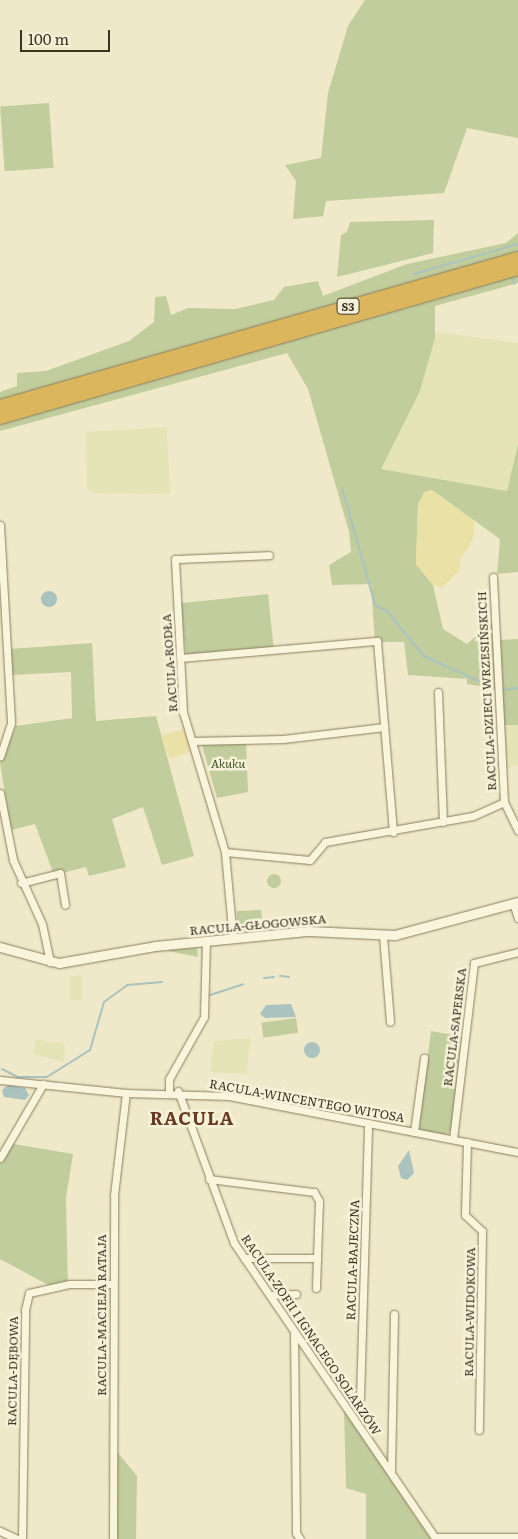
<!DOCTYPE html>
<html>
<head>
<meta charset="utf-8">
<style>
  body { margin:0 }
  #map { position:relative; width:518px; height:1539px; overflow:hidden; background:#efe9c9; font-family:Literata,serif }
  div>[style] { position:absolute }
  .farmland>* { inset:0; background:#e4e4b6; transform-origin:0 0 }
  .green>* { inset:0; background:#c1cd9c; transform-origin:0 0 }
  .round { border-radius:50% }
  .sand>* { inset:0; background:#eae1a7; transform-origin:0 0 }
  .water>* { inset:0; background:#aac3bf }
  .stream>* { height:2px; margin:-1px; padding:0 1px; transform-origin:1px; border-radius:1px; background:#aac3bf }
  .roads { filter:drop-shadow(0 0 1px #8b7c5d) drop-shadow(0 0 1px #8b7c5d) }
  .minor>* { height:7px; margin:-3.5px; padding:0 3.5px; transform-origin:3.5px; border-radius:3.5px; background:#f9f5dd }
  .tertiary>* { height:9px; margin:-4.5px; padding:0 4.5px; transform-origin:4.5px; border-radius:4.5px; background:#f9f5dd }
  .motorway>* { height:12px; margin:-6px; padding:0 6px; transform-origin:6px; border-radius:6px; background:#dcb65c }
  span { translate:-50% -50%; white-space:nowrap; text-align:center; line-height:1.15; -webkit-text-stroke:5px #f6f2d9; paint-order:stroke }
  .shield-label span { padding:1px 4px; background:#f6f2d9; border:1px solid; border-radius:4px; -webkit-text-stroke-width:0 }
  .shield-label { font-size:11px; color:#3c3221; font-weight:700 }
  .street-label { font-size:12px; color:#3c3221 }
  .park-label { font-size:12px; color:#455827; font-style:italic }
  .district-label { font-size:18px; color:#693a20; font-weight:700; letter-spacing:1px }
  .scale { position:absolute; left:20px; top:30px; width:90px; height:22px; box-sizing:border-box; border:2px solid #3c3221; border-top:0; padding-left:6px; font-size:15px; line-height:18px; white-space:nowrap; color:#3c3221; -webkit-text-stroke:4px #f6f2d9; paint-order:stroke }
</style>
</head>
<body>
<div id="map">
  <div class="farmland">
    <div style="clip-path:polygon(436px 332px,518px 343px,518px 444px,507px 491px,380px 469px,420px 391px)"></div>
    <div style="clip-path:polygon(167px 427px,170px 494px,95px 493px,87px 489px,86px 432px)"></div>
    <div style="clip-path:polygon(501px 725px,518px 725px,518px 765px,504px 768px)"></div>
    <div style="left:82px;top:976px;width:24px;height:12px;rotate:90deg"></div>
    <div style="clip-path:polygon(251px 1038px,246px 1074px,210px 1072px,214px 1041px)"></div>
    <div style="clip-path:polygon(36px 1039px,65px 1044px,64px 1062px,33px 1054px)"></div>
  </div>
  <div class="green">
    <div style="clip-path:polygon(365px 0,518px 0,518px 138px,467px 128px,444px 193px,326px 201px,323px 216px,293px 219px,296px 181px,285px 165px,321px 158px,328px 93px,348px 26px)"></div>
    <div style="left:49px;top:103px;width:65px;height:49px;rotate:86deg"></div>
    <div style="clip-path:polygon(434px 220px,433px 253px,337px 277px,341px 235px,347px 232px,350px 222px)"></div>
    <div style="clip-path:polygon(518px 233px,518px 283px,435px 306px,435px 338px,420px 391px,381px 469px,507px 491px,518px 444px,518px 572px,497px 574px,500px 539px,432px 490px,418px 504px,416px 564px,433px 585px,443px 629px,467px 644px,495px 620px,497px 640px,518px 639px,518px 725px,501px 725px,497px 689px,467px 684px,467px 679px,408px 675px,404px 642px,375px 642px,371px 584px,332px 585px,329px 565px,351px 552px,349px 532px,308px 389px,287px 353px,0 431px,0 392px,17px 386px,17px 373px,46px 371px,129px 341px,154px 322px,155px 297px,166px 296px,171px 315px,188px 308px,235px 309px,274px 300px,284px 287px,318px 281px,323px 296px,407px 264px,506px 243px)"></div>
    <div style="left:268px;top:594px;width:54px;height:88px;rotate:84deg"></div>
    <div style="clip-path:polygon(92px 643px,96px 721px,156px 716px,194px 856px,162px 865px,143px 807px,112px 819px,126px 867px,89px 876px,86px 867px,54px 875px,35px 824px,11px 830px,0 763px,16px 726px,72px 718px,71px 672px,12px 675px,10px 649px)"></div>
    <div style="clip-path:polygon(246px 742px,248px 792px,217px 798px,202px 745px)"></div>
    <div class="round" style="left:267px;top:874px;width:14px;height:14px"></div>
    <div style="clip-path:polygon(261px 910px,263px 929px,237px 932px,237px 911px)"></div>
    <div style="clip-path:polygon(197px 948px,198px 957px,168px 951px,168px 950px)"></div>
    <div style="left:296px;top:1018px;width:15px;height:35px;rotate:82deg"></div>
    <div style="clip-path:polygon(431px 1031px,464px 1037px,453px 1127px,446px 1136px,418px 1130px)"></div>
    <div style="clip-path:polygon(8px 1143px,73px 1154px,66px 1198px,68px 1287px,50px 1286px,0 1259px,0 1157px)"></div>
    <div style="clip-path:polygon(344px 1410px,431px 1539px,366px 1539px,366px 1494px,346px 1488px)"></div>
    <div style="clip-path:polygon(114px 1448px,137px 1476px,136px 1539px,114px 1539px)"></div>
  </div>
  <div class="sand">
    <div style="clip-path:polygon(432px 490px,475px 521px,473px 540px,460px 560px,460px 570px,442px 588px,433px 585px,416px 564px,418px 504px,424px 492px)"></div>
    <div style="left:185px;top:728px;width:24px;height:25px;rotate:71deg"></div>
  </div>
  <div class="water">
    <div class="round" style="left:41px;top:591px;width:16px;height:16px"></div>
    <div style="clip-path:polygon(291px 1004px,296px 1017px,265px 1018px,260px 1014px,266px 1005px)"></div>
    <div class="round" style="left:304px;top:1042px;width:16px;height:16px"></div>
    <div style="clip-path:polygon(8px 1085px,25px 1088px,29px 1095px,25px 1100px,4px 1097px,2px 1090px)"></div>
    <div style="clip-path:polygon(409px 1150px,414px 1173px,407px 1180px,401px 1178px,398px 1166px)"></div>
  </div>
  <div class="stream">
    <div style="left:414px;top:274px;width:108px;rotate:-16.1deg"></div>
    <div style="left:512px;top:277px;width:7px;rotate:74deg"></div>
    <div style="left:342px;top:488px;width:122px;rotate:74.2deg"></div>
    <div style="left:375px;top:605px;width:13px;rotate:27deg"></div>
    <div style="left:387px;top:611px;width:58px;rotate:50.6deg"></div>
    <div style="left:424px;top:656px;width:77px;rotate:24.6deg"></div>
    <div style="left:501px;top:690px;width:17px;rotate:-7deg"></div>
    <div style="left:280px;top:976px;width:9px;rotate:6deg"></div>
    <div style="left:264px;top:978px;width:10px;rotate:-6deg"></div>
    <div style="left:207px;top:996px;width:38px;rotate:-18deg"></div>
    <div style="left:2px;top:1069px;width:18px;rotate:27deg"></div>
    <div style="left:18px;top:1077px;width:29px"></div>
    <div style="left:47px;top:1077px;width:51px;rotate:-32.1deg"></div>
    <div style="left:90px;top:1050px;width:50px;rotate:-73.7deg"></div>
    <div style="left:104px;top:1002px;width:29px;rotate:-36deg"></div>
    <div style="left:127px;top:985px;width:35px;rotate:-5deg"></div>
  </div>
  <div class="roads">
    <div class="minor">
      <div style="left:0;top:525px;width:198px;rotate:86.8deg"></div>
      <div style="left:11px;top:723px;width:35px;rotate:108deg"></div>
      <div style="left:493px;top:577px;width:225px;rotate:87.2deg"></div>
      <div style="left:504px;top:802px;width:32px;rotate:64deg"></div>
      <div style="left:181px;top:658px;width:197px;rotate:-5deg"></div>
      <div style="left:377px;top:641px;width:192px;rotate:85.2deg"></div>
      <div style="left:438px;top:692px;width:130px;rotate:87.8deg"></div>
      <div style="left:193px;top:741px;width:90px;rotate:-1.3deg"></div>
      <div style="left:283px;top:739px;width:102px;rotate:-6.8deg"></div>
      <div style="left:0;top:793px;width:68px;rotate:79deg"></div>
      <div style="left:13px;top:860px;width:70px;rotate:65.6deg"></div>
      <div style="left:42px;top:924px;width:39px;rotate:78deg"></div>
      <div style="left:225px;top:852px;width:85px;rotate:5.4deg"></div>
      <div style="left:310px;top:860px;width:23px;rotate:-50deg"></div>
      <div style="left:325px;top:842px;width:150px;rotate:-10deg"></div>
      <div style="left:473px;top:816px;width:34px;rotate:-24deg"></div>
      <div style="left:21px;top:883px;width:40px;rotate:-14.4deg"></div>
      <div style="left:60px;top:873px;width:32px;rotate:81deg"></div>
      <div style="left:513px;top:903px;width:16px;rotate:72deg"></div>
      <div style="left:383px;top:936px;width:86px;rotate:85.3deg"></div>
      <div style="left:233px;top:939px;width:87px;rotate:-95.3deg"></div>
      <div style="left:225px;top:852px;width:146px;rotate:-106.7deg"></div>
      <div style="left:183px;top:712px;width:153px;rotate:-93deg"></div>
      <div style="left:175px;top:559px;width:94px;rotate:-2.4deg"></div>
      <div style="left:0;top:1080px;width:127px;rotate:5.9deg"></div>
      <div style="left:126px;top:1093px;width:103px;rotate:1.7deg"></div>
      <div style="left:229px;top:1096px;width:294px;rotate:11deg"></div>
      <div style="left:169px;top:1091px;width:12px;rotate:-90deg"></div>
      <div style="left:169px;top:1079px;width:71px;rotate:-60.6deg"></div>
      <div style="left:204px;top:1017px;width:76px;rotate:-88.5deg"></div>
      <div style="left:178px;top:1091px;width:162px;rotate:69.8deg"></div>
      <div style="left:234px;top:1243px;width:358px;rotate:55.7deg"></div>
      <div style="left:414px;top:1132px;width:75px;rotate:-82.3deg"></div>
      <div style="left:453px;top:1139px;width:177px;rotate:-83.2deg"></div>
      <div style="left:474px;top:963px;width:45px;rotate:-14deg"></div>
      <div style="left:467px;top:1142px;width:73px;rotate:91.6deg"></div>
      <div style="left:465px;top:1215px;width:23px;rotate:43deg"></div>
      <div style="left:482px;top:1231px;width:199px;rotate:90.9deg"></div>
      <div style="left:0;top:1158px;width:86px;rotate:-59.8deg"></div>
      <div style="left:209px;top:1179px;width:106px;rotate:7.1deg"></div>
      <div style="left:314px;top:1192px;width:10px;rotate:61deg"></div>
      <div style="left:319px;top:1201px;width:57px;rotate:92deg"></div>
      <div style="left:317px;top:1258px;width:73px;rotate:180deg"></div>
      <div style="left:316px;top:1288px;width:30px;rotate:-88deg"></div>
      <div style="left:270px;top:1295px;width:26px;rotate:-2deg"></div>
      <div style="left:294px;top:1332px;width:201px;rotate:89.4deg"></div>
      <div style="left:296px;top:1533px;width:7px;rotate:56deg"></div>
      <div style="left:360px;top:1398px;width:275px;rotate:-88.3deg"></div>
      <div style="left:391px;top:1471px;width:157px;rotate:-88.9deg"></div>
      <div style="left:0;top:1531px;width:19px;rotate:25deg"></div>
      <div style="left:435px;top:1537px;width:83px"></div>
      <div style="left:22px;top:1539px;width:229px;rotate:-89.2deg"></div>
      <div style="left:25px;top:1310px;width:17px;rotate:-77deg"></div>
      <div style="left:29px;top:1293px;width:41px;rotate:-12.7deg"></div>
      <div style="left:69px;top:1284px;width:44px"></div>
      <div style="left:113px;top:1539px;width:344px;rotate:-89.8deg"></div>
      <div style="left:114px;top:1195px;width:103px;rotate:-83.3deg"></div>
    </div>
    <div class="tertiary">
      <div style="left:0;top:947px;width:61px;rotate:15.2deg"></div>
      <div style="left:59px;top:963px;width:97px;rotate:-10deg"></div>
      <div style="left:155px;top:946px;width:155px;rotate:-5.6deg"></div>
      <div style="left:309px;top:931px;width:86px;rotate:2.7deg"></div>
      <div style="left:395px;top:935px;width:127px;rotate:-15deg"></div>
    </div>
    <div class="motorway">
      <div style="left:0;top:406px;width:539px;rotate:-15.95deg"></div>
      <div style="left:0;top:418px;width:539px;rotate:-16.05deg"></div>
    </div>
  </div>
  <div class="shield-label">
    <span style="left:348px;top:306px">S3</span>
  </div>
  <div class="street-label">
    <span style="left:170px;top:663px;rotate:-94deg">RACULA-RODŁA</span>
    <span style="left:487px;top:691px;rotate:-93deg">RACULA-DZIECI WRZESIŃSKICH</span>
    <span style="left:258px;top:925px;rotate:-5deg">RACULA-GŁOGOWSKA</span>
    <span style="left:455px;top:1027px;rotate:-83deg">RACULA-SAPERSKA</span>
    <span style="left:307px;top:1101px;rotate:10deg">RACULA-WINCENTEGO WITOSA</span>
    <span style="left:353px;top:1260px;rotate:-88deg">RACULA-BAJECZNA</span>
    <span style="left:470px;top:1312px;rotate:-89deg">RACULA-WIDOKOWA</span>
    <span style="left:102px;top:1315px;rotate:-90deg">RACULA-MACIEJA RATAJA</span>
    <span style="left:311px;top:1335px;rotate:56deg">RACULA-ZOFII I IGNACEGO SOLARZÓW</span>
    <span style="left:13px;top:1371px;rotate:-89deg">RACULA-DĘBOWA</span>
  </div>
  <div class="park-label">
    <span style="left:228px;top:764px">Akuku</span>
  </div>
  <div class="district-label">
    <span style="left:192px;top:1118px">RACULA</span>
  </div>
  <div class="scale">100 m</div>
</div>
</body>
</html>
